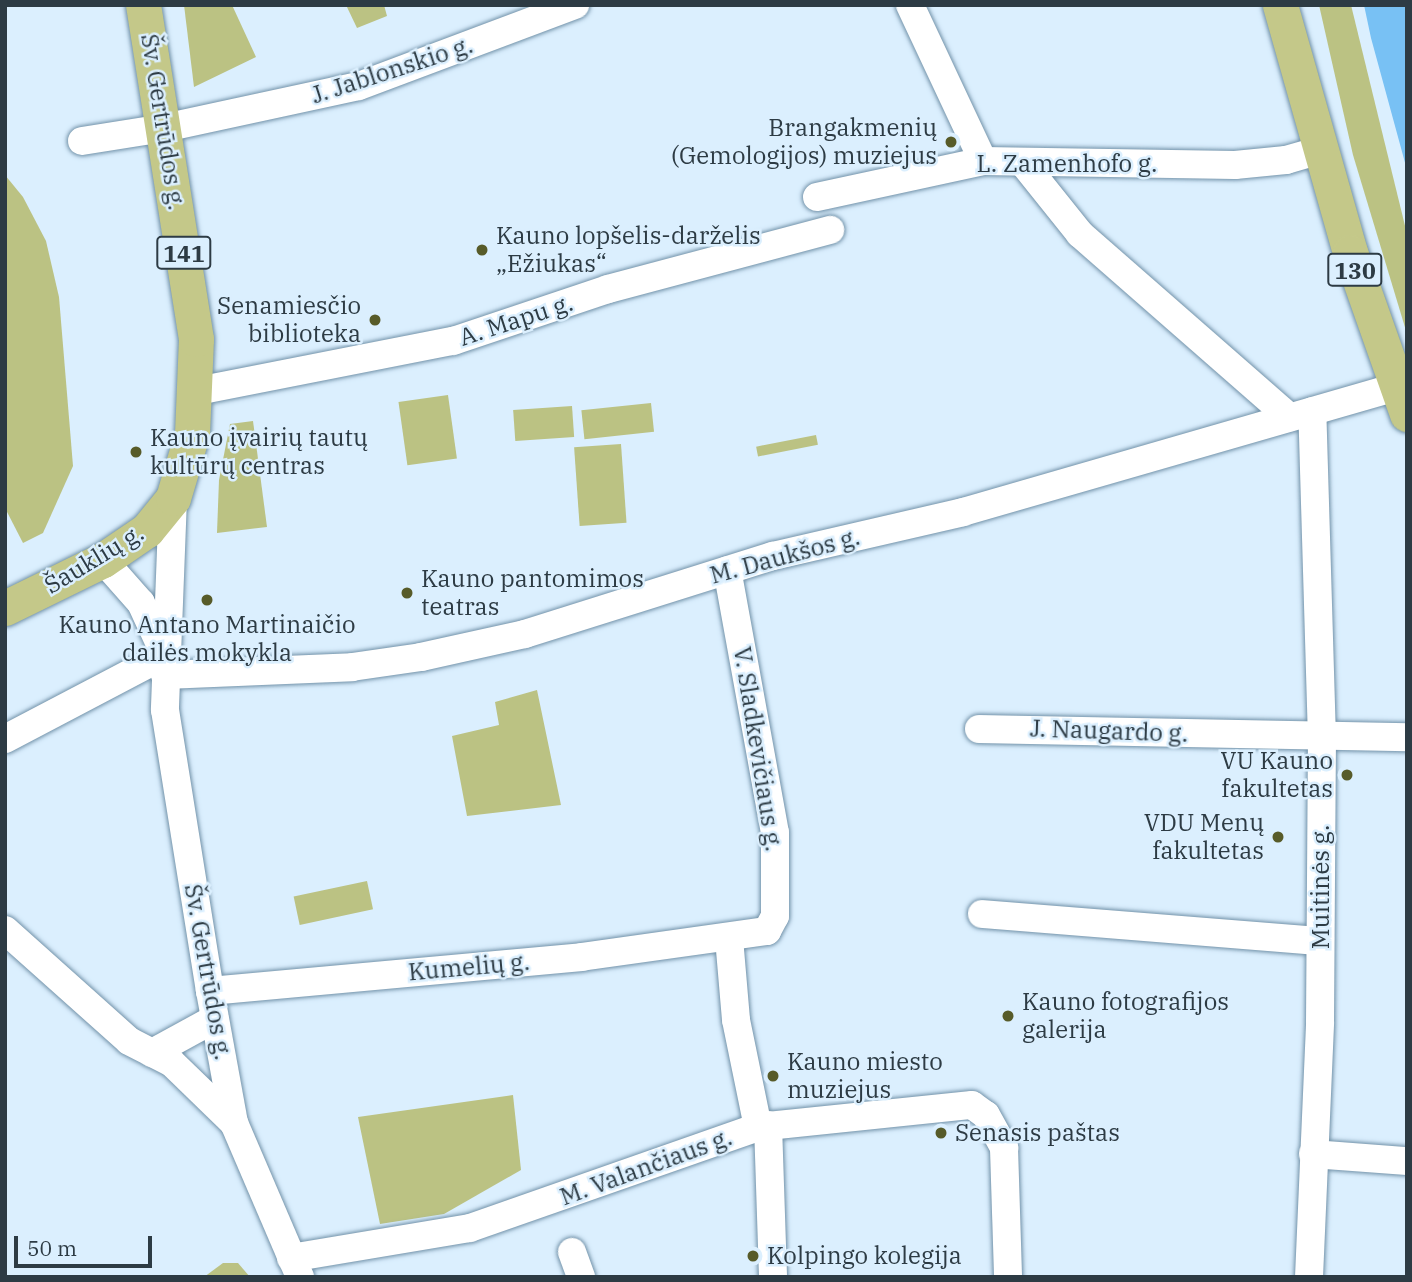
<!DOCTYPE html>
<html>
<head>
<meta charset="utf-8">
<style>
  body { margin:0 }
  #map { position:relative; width:1412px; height:1282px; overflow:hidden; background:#dbeffe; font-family:"IBM Plex Serif",serif }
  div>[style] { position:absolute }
  .green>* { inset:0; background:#bbc283; transform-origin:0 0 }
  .water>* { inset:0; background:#78c1f4 }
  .roads { filter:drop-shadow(0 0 2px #7292a9) drop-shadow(0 0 2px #7292a9) }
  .minor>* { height:28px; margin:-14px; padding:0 14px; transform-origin:14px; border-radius:14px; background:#fff }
  .major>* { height:35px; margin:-17.5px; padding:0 17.5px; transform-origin:17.5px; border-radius:17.5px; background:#c4c889 }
  .dots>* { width:19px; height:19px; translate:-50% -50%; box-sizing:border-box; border:4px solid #dbeffe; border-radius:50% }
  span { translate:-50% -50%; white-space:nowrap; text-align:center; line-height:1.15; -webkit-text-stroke:5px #dbeffe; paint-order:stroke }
  .shield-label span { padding:2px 5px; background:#dbeffe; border:2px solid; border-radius:5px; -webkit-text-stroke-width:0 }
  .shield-label { font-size:23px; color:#2d3b44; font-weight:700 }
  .street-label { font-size:24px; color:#2d3b44 }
  .poi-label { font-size:24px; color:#2d3b44 }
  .right { translate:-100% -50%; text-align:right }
  .left { translate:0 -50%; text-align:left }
  .frame { position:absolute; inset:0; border:7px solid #2d3b44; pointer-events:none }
  .scale { position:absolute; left:14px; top:1236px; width:138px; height:32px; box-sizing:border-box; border:4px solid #2d3b44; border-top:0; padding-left:9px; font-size:21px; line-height:24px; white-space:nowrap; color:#2d3b44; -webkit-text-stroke:5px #dbeffe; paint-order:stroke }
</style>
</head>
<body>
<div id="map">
  <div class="green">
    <div style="clip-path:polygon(184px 5px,232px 5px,256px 57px,194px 87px)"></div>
    <div style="clip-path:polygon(346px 5px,384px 5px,387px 16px,357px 28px)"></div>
    <div style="clip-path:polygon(1319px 5px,1351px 5px,1407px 234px,1407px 334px,1353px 155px)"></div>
    <div style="clip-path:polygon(5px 175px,23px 197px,46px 241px,59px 297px,73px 466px,43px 533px,23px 543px,5px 508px)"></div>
    <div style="left:448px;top:395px;width:64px;height:50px;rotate:82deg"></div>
    <div style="left:651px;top:403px;width:29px;height:70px;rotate:84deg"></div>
    <div style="left:572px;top:406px;width:31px;height:59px;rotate:86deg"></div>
    <div style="clip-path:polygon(253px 421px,267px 527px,217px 533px,219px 480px,230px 424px)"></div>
    <div style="left:816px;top:435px;width:10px;height:61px;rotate:79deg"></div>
    <div style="left:621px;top:444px;width:79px;height:47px;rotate:86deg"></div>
    <div style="clip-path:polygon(537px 690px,561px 805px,467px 816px,452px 736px,499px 725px,495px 702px)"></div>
    <div style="left:367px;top:881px;width:29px;height:75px;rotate:78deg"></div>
    <div style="clip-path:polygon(513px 1095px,521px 1170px,444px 1214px,380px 1224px,358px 1117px)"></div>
    <div style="clip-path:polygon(223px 1263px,238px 1263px,250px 1277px,204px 1277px)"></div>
  </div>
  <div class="water">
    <div style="clip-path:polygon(1364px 5px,1407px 5px,1407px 170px,1371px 38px)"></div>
  </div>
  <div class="roads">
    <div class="minor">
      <div style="left:910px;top:5px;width:172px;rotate:64.9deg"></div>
      <div style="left:82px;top:141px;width:83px;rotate:-9deg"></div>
      <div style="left:164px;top:128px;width:199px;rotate:-12.2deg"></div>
      <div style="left:359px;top:86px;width:231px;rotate:-20.6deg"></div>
      <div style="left:1024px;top:164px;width:90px;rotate:51.3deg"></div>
      <div style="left:1080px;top:234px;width:278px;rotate:41.2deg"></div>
      <div style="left:817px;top:197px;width:170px;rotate:-12.2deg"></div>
      <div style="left:983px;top:161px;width:252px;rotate:0.9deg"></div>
      <div style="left:1235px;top:165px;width:51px;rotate:-5.6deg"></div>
      <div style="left:1286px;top:160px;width:33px;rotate:-16deg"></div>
      <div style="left:197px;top:391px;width:261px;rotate:-11.1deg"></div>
      <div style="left:453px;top:341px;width:163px;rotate:-18.5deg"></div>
      <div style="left:608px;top:289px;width:230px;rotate:-14.9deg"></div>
      <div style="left:173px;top:498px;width:212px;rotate:92.2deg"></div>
      <div style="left:165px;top:710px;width:285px;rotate:80.9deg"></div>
      <div style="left:210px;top:991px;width:134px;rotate:79.7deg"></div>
      <div style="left:234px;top:1123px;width:168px;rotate:66.8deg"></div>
      <div style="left:103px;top:560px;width:57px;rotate:48.5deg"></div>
      <div style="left:141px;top:603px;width:55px;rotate:65.3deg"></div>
      <div style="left:165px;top:675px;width:187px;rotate:-2.4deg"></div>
      <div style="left:352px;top:667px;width:70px;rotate:-8.2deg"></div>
      <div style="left:421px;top:657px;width:107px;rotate:-12.5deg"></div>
      <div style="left:525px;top:634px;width:260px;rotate:-17.5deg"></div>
      <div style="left:773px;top:556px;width:195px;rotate:-13deg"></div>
      <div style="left:963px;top:512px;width:452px;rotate:-16.1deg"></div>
      <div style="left:979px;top:729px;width:428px;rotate:1.1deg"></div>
      <div style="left:5px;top:739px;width:181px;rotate:-27.7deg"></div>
      <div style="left:982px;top:914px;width:339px;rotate:4.6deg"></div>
      <div style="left:5px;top:930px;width:166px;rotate:41.8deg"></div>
      <div style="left:129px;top:1041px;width:48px;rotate:27.1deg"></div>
      <div style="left:172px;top:1063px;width:86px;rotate:44.1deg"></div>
      <div style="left:729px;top:938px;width:82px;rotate:85.1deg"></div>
      <div style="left:736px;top:1020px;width:109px;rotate:78.4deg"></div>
      <div style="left:210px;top:991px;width:373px;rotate:-5.2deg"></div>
      <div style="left:581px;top:957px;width:188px;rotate:-8deg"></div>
      <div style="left:767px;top:931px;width:17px;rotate:-62deg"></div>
      <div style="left:775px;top:916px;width:83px;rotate:-90deg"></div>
      <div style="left:775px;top:833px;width:267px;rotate:-100.3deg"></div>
      <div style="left:152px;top:1053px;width:71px;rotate:-28.7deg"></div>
      <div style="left:768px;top:1125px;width:152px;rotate:88.1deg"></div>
      <div style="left:1313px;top:1154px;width:94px;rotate:4.3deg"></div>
      <div style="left:572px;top:1252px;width:27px;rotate:70deg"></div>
      <div style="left:291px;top:1258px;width:181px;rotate:-9.5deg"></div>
      <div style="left:470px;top:1228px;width:305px;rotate:-19.3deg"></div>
      <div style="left:758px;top:1127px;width:215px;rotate:-5.9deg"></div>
      <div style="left:972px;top:1105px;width:17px;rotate:36deg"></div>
      <div style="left:986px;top:1115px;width:38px;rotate:61deg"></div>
      <div style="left:1004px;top:1148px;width:129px;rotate:88.2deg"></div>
      <div style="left:1309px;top:1277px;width:255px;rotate:-87.5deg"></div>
      <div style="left:1320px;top:1022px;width:283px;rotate:-89.6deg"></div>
      <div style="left:1322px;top:739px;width:328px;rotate:-91.7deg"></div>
    </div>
    <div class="major">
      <div style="left:1280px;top:5px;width:257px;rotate:74.2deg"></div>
      <div style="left:1350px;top:252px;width:172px;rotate:70.6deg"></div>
      <div style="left:5px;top:608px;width:109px;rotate:-26.1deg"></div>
      <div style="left:103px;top:560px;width:53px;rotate:-34.3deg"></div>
      <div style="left:147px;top:530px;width:41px;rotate:-50.9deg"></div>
      <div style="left:173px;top:498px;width:67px;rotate:-73.5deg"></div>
      <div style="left:192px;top:434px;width:95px;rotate:-87.6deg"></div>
      <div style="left:196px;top:339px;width:338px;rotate:-99deg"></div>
    </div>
  </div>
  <div class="dots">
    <div style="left:951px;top:142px;background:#575b29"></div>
    <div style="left:482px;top:250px;background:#575b29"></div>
    <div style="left:375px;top:320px;background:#575b29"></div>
    <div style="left:136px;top:452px;background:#575b29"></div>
    <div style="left:407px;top:593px;background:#575b29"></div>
    <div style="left:207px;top:600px;background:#575b29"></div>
    <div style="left:1347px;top:775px;background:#575b29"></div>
    <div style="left:1278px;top:837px;background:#575b29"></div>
    <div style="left:1008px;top:1016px;background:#575b29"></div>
    <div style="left:773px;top:1076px;background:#575b29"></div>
    <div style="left:941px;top:1133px;background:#575b29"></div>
    <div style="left:753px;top:1256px;background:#575b29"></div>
  </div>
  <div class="shield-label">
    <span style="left:184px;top:253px">141</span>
    <span style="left:1355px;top:270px">130</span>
  </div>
  <div class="street-label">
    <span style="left:392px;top:70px;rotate:-18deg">J. Jablonskio g.</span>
    <span style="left:163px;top:122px;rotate:81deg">Šv. Gertrūdos g.</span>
    <span style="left:1067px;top:164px">L. Zamenhofo g.</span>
    <span style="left:516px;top:320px;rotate:-18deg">A. Mapu g.</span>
    <span style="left:785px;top:556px;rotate:-15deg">M. Daukšos g.</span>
    <span style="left:94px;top:559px;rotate:-31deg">Šauklių g.</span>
    <span style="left:1109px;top:731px;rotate:2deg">J. Naugardo g.</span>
    <span style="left:758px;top:749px;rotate:81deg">V. Sladkevičiaus g.</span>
    <span style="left:1321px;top:887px;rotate:-90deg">Muitinės g.</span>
    <span style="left:469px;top:967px;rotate:-5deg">Kumelių g.</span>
    <span style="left:208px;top:972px;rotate:80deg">Šv. Gertrūdos g.</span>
    <span style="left:646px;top:1167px;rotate:-20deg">M. Valančiaus g.</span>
  </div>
  <div class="poi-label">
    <span class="right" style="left:937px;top:142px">Brangakmenių<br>(Gemologijos) muziejus</span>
    <span class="left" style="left:496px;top:250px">Kauno lopšelis-darželis<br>„Ežiukas“</span>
    <span class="right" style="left:361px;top:320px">Senamiesčio<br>biblioteka</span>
    <span class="left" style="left:150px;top:452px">Kauno įvairių tautų<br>kultūrų centras</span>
    <span class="left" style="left:421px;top:593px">Kauno pantomimos<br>teatras</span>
    <span style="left:207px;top:639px">Kauno Antano Martinaičio<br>dailės mokykla</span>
    <span class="right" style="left:1333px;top:775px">VU Kauno<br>fakultetas</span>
    <span class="right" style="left:1264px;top:837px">VDU Menų<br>fakultetas</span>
    <span class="left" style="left:1022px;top:1016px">Kauno fotografijos<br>galerija</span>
    <span class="left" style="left:787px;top:1076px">Kauno miesto<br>muziejus</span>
    <span class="left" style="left:955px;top:1133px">Senasis paštas</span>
    <span class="left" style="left:767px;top:1256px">Kolpingo kolegija</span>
  </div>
  <div class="frame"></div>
  <div class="scale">50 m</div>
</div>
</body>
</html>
